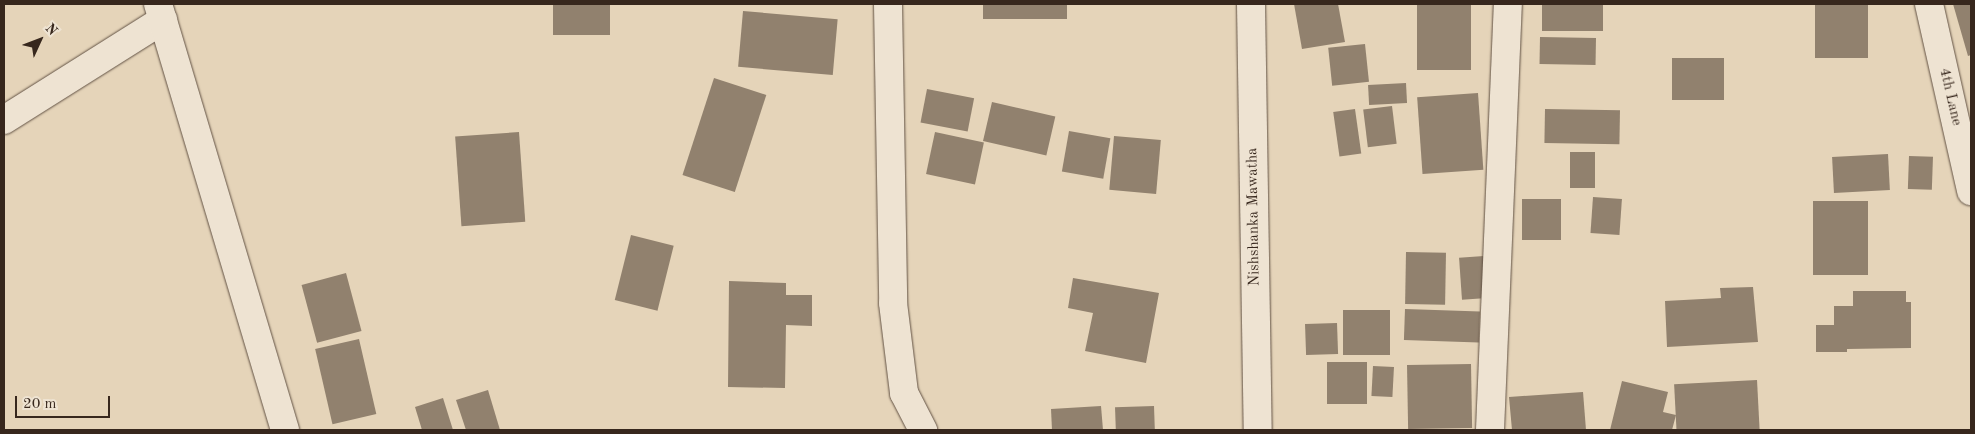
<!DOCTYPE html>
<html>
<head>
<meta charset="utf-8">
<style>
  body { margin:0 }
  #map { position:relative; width:1975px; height:434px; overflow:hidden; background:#e5d4b9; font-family:"Old Standard TT",serif }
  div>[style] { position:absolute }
  .building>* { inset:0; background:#91816e; transform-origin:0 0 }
  .roads { filter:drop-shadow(0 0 1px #625244) drop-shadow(0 0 1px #625244) }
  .minor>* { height:28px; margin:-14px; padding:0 14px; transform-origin:14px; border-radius:14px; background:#eee3d2 }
  .tertiary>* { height:28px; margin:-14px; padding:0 14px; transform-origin:14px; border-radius:14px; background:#eee3d2 }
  span { translate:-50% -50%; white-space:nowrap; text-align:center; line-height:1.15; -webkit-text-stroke:4px #eee3d2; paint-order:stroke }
  .street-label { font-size:15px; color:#37271d }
  .frame { position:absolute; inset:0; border:5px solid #37271d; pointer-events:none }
  .north { position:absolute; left:15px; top:15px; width:50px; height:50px; -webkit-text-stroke:4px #eee3d2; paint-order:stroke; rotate:47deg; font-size:14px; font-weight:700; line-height:20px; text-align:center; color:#37271d }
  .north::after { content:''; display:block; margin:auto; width:18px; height:22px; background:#37271d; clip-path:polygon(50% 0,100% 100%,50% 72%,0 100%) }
  .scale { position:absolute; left:15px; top:396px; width:95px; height:22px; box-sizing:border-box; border:2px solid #37271d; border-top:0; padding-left:6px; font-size:15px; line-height:18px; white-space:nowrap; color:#37271d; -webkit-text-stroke:4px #eee3d2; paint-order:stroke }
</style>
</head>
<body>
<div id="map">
  <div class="building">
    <div style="left:553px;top:4px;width:57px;height:31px"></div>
    <div style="left:983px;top:4px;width:84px;height:15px"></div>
    <div style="clip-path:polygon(1294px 4px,1338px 4px,1345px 42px,1302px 49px)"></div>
    <div style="left:1417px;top:4px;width:54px;height:66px"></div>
    <div style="left:1542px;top:4px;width:61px;height:27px"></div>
    <div style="left:1815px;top:4px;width:53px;height:54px"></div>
    <div style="clip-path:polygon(1953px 4px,1971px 4px,1971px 55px,1968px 56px)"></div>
    <div style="left:743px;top:11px;width:95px;height:56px;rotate:5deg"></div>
    <div style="left:1540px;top:37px;width:56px;height:27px;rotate:1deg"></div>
    <div style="left:1365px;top:44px;width:38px;height:37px;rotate:84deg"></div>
    <div style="left:1672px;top:58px;width:52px;height:42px"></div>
    <div style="left:714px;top:78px;width:55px;height:102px;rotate:18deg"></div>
    <div style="left:1406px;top:83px;width:20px;height:38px;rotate:87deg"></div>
    <div style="left:927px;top:89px;width:48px;height:34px;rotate:11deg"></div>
    <div style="left:1478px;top:93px;width:77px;height:61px;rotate:86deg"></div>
    <div style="left:992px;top:102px;width:65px;height:40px;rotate:13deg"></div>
    <div style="left:1392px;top:106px;width:38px;height:29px;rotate:83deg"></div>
    <div style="left:1355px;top:109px;width:45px;height:22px;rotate:82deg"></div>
    <div style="left:1545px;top:109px;width:75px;height:34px;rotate:1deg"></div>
    <div style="left:1069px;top:131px;width:42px;height:41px;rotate:10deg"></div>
    <div style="left:519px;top:132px;width:90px;height:64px;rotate:86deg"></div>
    <div style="left:935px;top:132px;width:50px;height:43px;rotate:12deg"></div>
    <div style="left:1114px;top:136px;width:47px;height:54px;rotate:5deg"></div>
    <div style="left:1570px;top:152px;width:25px;height:36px"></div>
    <div style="left:1888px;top:154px;width:36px;height:56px;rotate:87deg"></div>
    <div style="left:1909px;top:156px;width:24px;height:33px;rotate:2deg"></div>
    <div style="left:1593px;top:197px;width:29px;height:36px;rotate:4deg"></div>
    <div style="left:1522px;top:199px;width:39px;height:41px"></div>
    <div style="left:1813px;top:201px;width:55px;height:74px"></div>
    <div style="left:631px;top:235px;width:44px;height:67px;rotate:14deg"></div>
    <div style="left:1406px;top:252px;width:40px;height:52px;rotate:1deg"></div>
    <div style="left:1484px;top:256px;width:42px;height:25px;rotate:86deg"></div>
    <div style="left:346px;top:273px;width:60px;height:46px;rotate:75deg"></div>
    <div style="clip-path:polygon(1073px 278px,1159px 293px,1146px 363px,1085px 351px,1093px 313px,1068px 308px)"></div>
    <div style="clip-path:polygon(729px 281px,786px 283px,786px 295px,812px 295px,812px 326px,786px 325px,785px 388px,728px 387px)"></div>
    <div style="clip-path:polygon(1753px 287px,1758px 342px,1667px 347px,1665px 301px,1721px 298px,1720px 288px)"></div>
    <div style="clip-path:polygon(1853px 291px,1906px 291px,1906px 302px,1911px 302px,1911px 348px,1847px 349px,1847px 352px,1816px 352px,1816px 325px,1834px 325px,1834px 306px,1853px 306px)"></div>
    <div style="left:1405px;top:309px;width:75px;height:31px;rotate:2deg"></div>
    <div style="left:1343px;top:310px;width:47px;height:45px"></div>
    <div style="left:1337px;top:323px;width:31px;height:32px;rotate:88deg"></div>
    <div style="left:359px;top:339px;width:77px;height:45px;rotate:77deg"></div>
    <div style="left:1327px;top:362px;width:40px;height:42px"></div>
    <div style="left:1471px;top:364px;width:64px;height:64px;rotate:89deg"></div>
    <div style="left:1373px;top:366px;width:21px;height:30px;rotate:3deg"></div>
    <div style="left:1757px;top:380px;width:50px;height:83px;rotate:87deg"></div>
    <div style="clip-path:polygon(1622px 381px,1668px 392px,1663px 412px,1676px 415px,1672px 430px,1610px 430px)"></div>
    <div style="clip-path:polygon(488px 390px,500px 430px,466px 430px,456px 400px)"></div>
    <div style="clip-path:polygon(1583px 392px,1586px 430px,1512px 430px,1509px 397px)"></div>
    <div style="clip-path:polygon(443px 398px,453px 430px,422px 430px,415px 407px)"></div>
    <div style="clip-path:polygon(1101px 406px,1103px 430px,1052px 430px,1051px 409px)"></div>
    <div style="left:1154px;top:406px;width:24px;height:39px;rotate:88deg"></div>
  </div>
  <div class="roads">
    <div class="minor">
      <div style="left:888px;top:4px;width:299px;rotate:89deg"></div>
      <div style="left:893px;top:303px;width:91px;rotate:83deg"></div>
      <div style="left:904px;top:393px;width:42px;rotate:62.8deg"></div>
      <div style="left:1251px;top:4px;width:426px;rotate:89.1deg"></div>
      <div style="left:1929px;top:4px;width:192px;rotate:77.3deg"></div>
      <div style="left:4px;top:120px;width:188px;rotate:-32.2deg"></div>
      <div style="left:1490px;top:430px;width:426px;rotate:-87.6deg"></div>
    </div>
    <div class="tertiary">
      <div style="left:158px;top:4px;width:445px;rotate:73.4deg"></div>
    </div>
  </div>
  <div class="street-label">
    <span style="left:1950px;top:97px;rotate:77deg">4th Lane</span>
    <span style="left:1254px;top:217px;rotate:-91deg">Nishshanka Mawatha</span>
  </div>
  <div class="frame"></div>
  <div class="north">N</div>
  <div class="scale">20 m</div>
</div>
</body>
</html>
